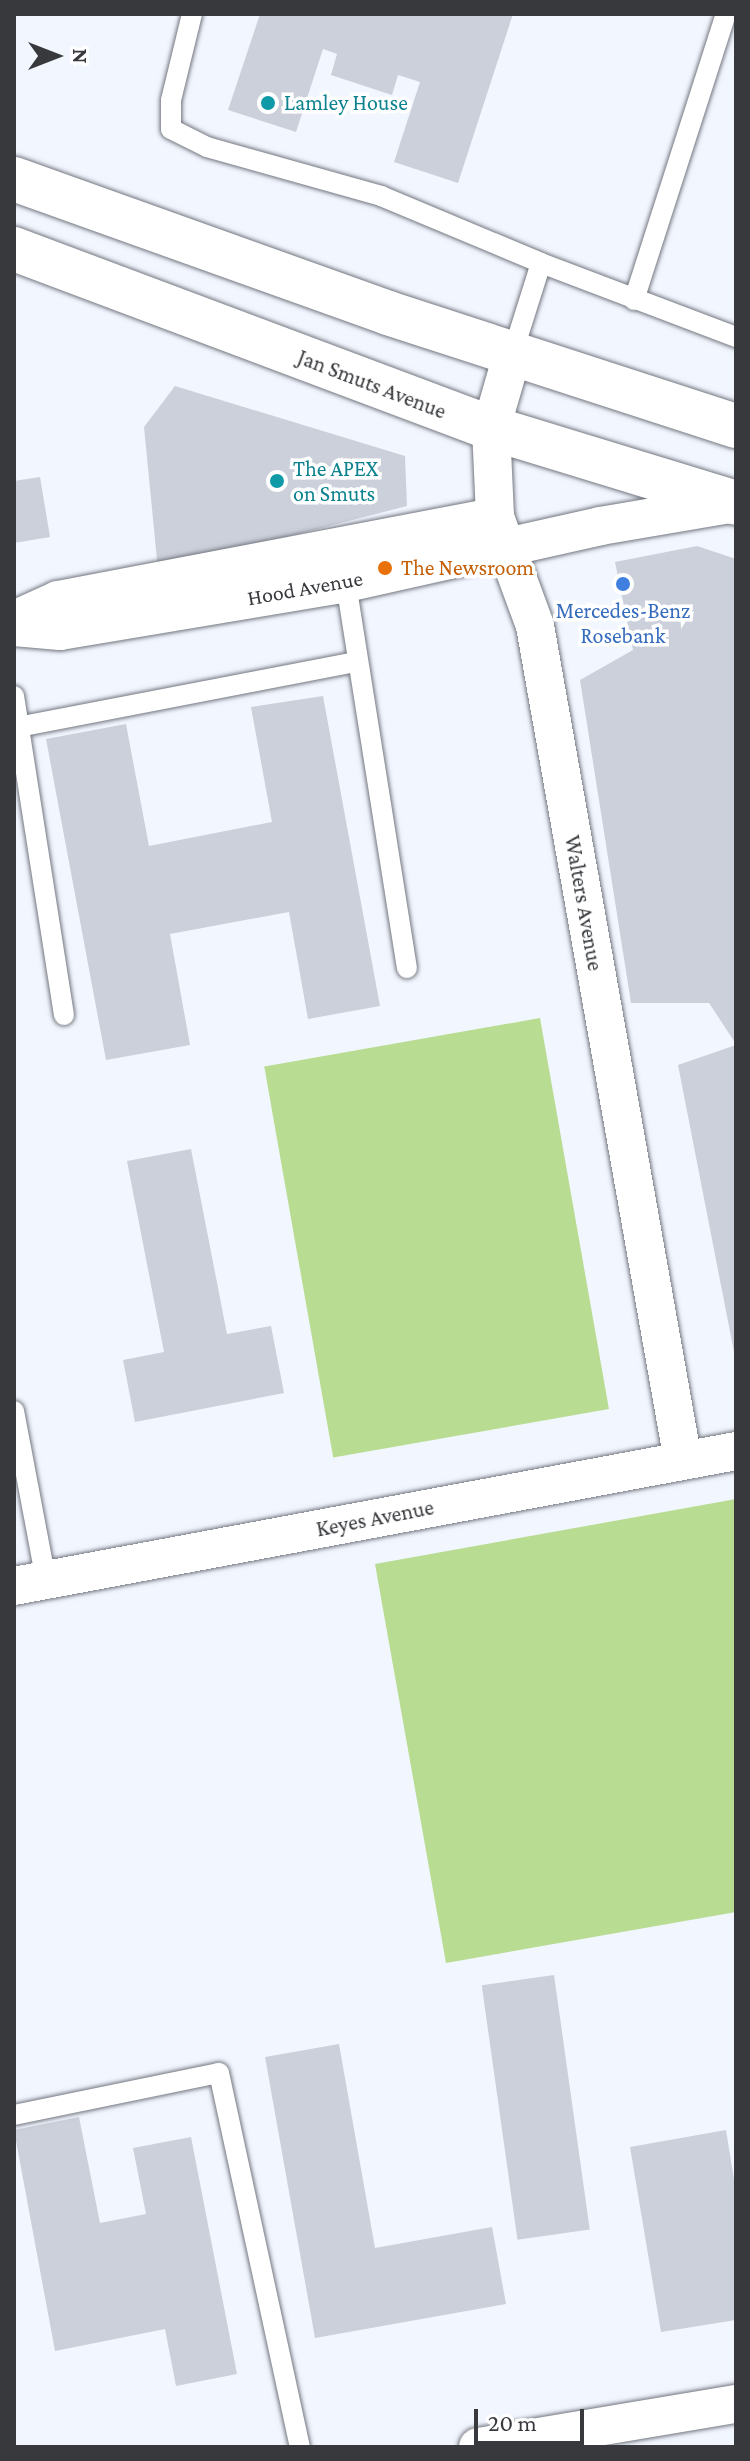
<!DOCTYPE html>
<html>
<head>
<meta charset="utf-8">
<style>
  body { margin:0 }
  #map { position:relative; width:750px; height:2461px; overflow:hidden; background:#f2f6fe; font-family:"Crimson Pro",serif }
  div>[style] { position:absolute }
  .green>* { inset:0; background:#b8dc91; transform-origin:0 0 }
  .building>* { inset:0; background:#ccd0da; transform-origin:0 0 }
  .roads { filter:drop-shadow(0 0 2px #737780) drop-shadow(0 0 2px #737780) }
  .lane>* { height:20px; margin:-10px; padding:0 10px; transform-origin:10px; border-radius:10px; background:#fff }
  .street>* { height:38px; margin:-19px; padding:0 19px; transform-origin:19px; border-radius:19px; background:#fff }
  .secondary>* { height:44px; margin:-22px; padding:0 22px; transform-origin:22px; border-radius:22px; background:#fff }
  .dots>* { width:22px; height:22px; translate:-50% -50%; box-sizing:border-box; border:4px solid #fff; border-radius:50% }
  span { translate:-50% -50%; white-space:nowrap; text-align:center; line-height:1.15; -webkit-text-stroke:7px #fff; paint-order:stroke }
  .culture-label { font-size:22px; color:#0d838f }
  .left { translate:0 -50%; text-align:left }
  .street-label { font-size:22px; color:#37393d }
  .food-label { font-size:22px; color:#c56008 }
  .shop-label { font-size:22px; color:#366cbe }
  .frame { position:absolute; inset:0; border:16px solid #37393d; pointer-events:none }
  .north { position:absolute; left:16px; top:16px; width:80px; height:80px; -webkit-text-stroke:6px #fff; paint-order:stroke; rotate:90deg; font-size:22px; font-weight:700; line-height:32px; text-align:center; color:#37393d }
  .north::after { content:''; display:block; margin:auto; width:28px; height:36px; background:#37393d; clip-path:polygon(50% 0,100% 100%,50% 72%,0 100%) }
  .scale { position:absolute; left:474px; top:2409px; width:110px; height:36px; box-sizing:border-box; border:4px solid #37393d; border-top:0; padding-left:10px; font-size:24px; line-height:28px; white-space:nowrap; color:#37393d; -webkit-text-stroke:6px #fff; paint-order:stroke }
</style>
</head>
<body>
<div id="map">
  <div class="green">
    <div style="left:540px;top:1018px;width:397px;height:280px;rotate:80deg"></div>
    <div style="clip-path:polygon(736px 1499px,736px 1912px,446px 1963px,375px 1564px)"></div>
  </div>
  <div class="building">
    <div style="clip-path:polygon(260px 14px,513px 14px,458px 183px,394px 162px,420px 82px,398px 75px,392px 95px,331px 75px,337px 54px,323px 49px,296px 132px,228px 110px)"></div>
    <div style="clip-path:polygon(175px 386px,405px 456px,407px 506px,158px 570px,144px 427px)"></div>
    <div style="clip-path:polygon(40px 477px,50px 537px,14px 543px,14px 481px)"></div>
    <div style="clip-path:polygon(697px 546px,736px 559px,736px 1044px,709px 1003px,631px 1003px,580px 680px,633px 650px,615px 562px)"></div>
    <div style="clip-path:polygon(323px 696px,380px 1006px,308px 1019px,289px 912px,170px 934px,190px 1045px,106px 1060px,46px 739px,126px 724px,149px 846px,272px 822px,251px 707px)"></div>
    <div style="clip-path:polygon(736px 1045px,736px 1352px,734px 1352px,678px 1065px)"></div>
    <div style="clip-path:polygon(191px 1149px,227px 1334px,271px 1326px,284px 1393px,135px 1422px,123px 1360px,164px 1352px,127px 1161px)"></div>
    <div style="left:554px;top:1975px;width:257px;height:73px;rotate:82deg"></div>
    <div style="clip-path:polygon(339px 2044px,375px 2248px,492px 2227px,506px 2304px,315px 2338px,265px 2057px)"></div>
    <div style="clip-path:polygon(79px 2117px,100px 2223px,146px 2214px,133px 2148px,191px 2137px,237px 2374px,176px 2386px,165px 2329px,55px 2351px,14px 2130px)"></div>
    <div style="clip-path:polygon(726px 2130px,736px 2192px,736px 2320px,661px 2332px,630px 2147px)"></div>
  </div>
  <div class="roads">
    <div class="lane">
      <div style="left:192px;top:14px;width:89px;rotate:103.7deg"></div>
      <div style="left:171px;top:100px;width:29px;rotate:90deg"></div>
      <div style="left:171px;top:129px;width:40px;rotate:26.6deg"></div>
      <div style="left:207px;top:147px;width:181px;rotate:15.7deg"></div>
      <div style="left:381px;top:196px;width:173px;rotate:22.7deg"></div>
      <div style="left:541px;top:263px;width:93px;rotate:107.5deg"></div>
      <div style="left:541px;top:263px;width:209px;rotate:20.8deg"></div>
      <div style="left:634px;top:300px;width:300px;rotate:-72.2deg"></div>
      <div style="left:345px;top:577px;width:396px;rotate:81deg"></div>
      <div style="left:14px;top:696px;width:323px;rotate:81.1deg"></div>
      <div style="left:18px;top:727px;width:343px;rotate:-10.9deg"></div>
      <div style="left:14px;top:1411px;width:172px;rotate:79.3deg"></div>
      <div style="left:14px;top:2115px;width:209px;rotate:-11.6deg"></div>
      <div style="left:219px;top:2073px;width:383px;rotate:77.8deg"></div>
    </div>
    <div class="street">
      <div style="left:513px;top:352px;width:79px;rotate:106.1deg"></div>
      <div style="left:491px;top:428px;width:89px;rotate:87.4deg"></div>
      <div style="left:495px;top:517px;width:116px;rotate:69.8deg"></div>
      <div style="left:535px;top:626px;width:848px;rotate:79.95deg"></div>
      <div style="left:14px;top:620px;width:48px;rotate:-24.4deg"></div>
      <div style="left:58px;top:600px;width:445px;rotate:-10.8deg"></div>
      <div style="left:14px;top:627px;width:46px;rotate:5deg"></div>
      <div style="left:60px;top:631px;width:290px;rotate:-9.5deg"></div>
      <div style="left:346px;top:583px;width:260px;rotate:-12.6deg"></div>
      <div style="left:600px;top:526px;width:138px;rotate:-9.6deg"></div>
      <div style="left:14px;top:1586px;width:735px;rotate:-10.59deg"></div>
      <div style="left:478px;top:2447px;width:262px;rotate:-9.5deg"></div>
    </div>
    <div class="secondary">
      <div style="left:14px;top:179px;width:397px;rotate:19.7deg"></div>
      <div style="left:388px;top:313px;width:366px;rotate:18deg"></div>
      <div style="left:14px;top:249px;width:509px;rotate:20.57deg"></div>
      <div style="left:491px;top:428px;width:256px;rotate:17deg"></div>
    </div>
  </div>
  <div class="dots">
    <div style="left:268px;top:103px;background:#0f9aa8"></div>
    <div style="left:277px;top:481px;background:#0f9aa8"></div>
    <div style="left:385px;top:568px;background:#e8710a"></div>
    <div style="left:623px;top:584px;background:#3f7fe0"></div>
  </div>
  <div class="culture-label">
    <span class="left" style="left:284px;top:103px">Lamley House</span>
    <span class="left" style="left:293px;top:481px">The APEX<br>on Smuts</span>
  </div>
  <div class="street-label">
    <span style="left:372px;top:384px;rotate:21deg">Jan Smuts Avenue</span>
    <span style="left:305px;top:588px;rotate:-10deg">Hood Avenue</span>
    <span style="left:584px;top:903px;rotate:80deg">Walters Avenue</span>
    <span style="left:375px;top:1518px;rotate:-11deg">Keyes Avenue</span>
  </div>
  <div class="food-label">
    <span class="left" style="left:401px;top:568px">The Newsroom</span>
  </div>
  <div class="shop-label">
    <span style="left:623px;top:623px">Mercedes-Benz<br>Rosebank</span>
  </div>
  <div class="frame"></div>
  <div class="north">N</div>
  <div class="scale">20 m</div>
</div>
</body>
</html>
